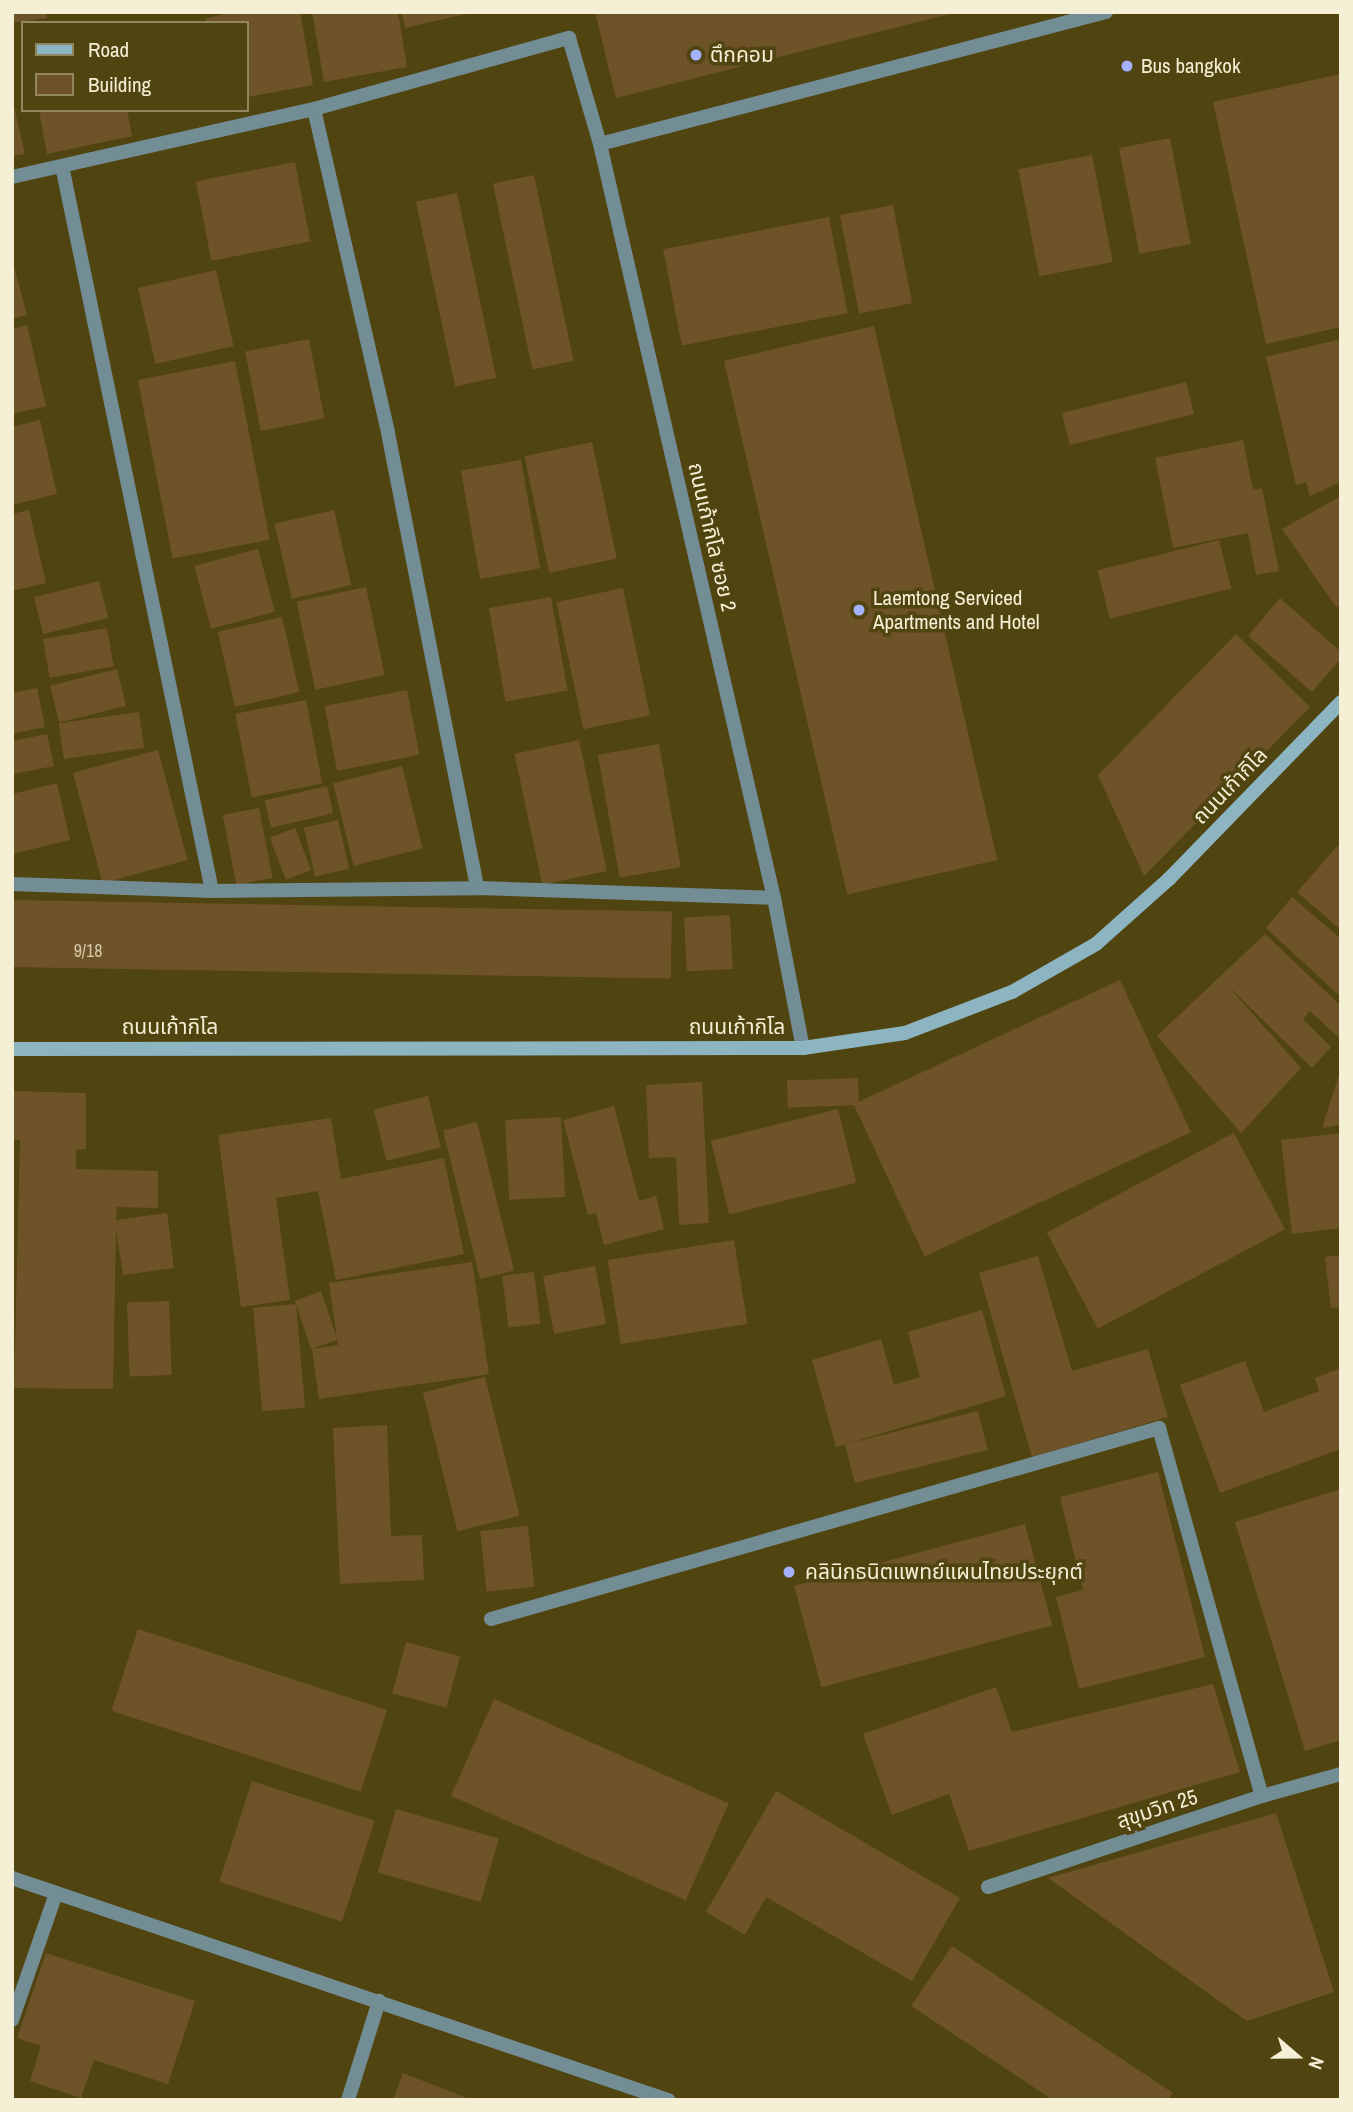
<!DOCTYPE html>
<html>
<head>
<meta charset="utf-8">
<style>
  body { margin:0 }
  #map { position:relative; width:1353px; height:2112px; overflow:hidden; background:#504411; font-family:"Archivo Narrow","Noto Sans Thai",sans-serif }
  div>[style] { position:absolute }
  .building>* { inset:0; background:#6f5328; transform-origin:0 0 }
  .service>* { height:14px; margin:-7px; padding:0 7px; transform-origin:7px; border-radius:7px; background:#738d94 }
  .minor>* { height:14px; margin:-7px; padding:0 7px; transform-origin:7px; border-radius:7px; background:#738d94 }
  .secondary>* { height:14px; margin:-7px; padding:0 7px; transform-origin:7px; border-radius:7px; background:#8cb5c1 }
  .dots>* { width:19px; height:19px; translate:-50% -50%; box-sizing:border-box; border:4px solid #504411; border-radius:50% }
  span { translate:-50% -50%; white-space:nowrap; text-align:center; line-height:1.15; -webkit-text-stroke:7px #504411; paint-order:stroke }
  .number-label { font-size:18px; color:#d4c8aa }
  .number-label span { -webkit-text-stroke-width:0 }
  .poi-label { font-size:21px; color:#f5efd5 }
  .left { translate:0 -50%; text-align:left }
  .street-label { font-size:21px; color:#f5efd5 }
  .frame { position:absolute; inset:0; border:14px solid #f5efd5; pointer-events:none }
  .legend { position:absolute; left:21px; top:21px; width:228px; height:91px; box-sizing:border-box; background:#504411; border:2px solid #92885f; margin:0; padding:9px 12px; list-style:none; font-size:21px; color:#f5efd5 }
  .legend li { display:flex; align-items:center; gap:14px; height:35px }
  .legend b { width:35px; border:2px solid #92885f }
  .north { position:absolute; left:1262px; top:2021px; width:70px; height:70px; -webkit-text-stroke:5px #504411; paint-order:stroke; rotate:110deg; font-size:19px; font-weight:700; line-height:28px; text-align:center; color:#f5efd5 }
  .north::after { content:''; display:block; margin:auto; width:24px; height:32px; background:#f5efd5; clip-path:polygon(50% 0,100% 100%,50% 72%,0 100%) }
</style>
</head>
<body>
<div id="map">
  <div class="building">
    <div style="clip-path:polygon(12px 12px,46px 12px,47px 18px,12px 23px)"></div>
    <div style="clip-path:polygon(238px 12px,300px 12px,313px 85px,247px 97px,247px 23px,206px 23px,206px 18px)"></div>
    <div style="clip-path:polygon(312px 12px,398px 12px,407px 67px,324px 82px)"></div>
    <div style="clip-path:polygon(402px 12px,470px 12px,470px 13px,405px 28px)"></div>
    <div style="clip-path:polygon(595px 12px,953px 12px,954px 13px,616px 98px)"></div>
    <div style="clip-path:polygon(1340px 74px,1341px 327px,1266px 344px,1213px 102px)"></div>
    <div style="clip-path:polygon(12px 98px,25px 154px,12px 156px)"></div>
    <div style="clip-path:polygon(39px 110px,127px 110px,132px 136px,47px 154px)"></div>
    <div style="left:1170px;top:138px;width:108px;height:52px;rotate:79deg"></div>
    <div style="left:1092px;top:155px;width:109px;height:75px;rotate:79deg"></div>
    <div style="left:295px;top:162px;width:81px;height:101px;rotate:79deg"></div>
    <div style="left:534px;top:175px;width:190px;height:42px;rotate:78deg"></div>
    <div style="left:457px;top:193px;width:189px;height:42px;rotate:78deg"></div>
    <div style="left:893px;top:205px;width:100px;height:54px;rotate:79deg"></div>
    <div style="left:829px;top:217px;width:98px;height:169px;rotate:79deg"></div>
    <div style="clip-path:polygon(12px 259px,27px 315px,12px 319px)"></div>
    <div style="left:216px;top:270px;width:78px;height:80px;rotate:77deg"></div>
    <div style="clip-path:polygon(27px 325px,46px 406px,12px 414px,12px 329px)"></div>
    <div style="left:874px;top:326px;width:548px;height:154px;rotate:77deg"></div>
    <div style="left:309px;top:339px;width:81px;height:65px;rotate:79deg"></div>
    <div style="clip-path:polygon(1341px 339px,1341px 482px,1310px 496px,1306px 482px,1296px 485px,1266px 357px)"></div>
    <div style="left:235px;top:361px;width:182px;height:99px;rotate:79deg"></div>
    <div style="left:1186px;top:382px;width:33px;height:128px;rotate:76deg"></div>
    <div style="clip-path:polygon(40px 420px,57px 494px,12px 505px,12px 427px)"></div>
    <div style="clip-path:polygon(1243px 440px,1253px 490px,1262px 488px,1279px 571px,1256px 575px,1248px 533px,1173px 548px,1155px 458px)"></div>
    <div style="left:592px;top:442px;width:119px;height:69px;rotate:78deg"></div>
    <div style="left:521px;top:460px;width:110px;height:61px;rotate:80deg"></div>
    <div style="clip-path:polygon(1341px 496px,1341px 604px,1336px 607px,1282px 529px)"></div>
    <div style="clip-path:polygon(29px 510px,46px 583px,12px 591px,12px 514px)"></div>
    <div style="left:334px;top:510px;width:77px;height:61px;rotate:77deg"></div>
    <div style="left:1219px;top:540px;width:50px;height:125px;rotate:76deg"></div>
    <div style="left:258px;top:549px;width:65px;height:66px;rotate:75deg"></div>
    <div style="left:99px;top:581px;width:38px;height:67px;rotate:76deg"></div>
    <div style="left:366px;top:587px;width:90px;height:71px;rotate:78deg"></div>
    <div style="left:623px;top:588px;width:130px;height:68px;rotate:78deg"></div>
    <div style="left:551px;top:597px;width:95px;height:63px;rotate:80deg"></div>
    <div style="clip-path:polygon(1280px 598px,1341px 652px,1341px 658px,1312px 692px,1248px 636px)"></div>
    <div style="left:282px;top:617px;width:77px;height:66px;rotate:77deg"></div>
    <div style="left:107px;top:628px;width:39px;height:65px;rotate:80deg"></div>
    <div style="clip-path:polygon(1236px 634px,1310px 707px,1144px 876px,1098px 775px)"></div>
    <div style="left:117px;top:669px;width:38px;height:69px;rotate:76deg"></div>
    <div style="clip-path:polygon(37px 688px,45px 727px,12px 734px,12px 693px)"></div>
    <div style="left:407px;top:690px;width:66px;height:84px;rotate:79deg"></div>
    <div style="left:306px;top:700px;width:85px;height:72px;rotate:79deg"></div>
    <div style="left:139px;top:712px;width:36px;height:81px;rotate:82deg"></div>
    <div style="clip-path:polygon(47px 734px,54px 766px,12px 774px,12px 741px)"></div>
    <div style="left:579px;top:740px;width:134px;height:66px;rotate:78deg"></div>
    <div style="left:659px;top:744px;width:125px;height:62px;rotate:80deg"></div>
    <div style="left:158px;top:750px;width:114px;height:88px;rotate:75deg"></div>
    <div style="left:402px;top:766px;width:85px;height:71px;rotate:76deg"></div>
    <div style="clip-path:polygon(57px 783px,70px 840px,12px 854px,12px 794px)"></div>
    <div style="left:327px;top:786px;width:28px;height:64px;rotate:77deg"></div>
    <div style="left:259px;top:808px;width:71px;height:37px;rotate:79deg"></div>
    <div style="left:338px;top:820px;width:50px;height:35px;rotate:77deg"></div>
    <div style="left:295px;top:828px;width:45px;height:27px;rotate:69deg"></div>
    <div style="clip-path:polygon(1341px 842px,1341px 930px,1297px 892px)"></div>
    <div style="clip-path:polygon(1292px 897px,1341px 939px,1341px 997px,1266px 928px)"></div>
    <div style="left:12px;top:900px;width:660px;height:67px;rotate:1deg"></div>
    <div style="left:730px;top:915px;width:54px;height:46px;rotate:87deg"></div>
    <div style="clip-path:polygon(1265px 934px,1341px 1006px,1341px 1033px,1338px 1037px,1310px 1011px,1303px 1019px,1331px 1047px,1312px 1068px,1226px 984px,1301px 1068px,1241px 1133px,1157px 1036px)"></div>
    <div style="left:1120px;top:980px;width:168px;height:294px;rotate:65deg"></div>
    <div style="clip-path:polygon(1340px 1072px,1341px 1125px,1322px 1128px)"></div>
    <div style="left:858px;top:1078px;width:27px;height:71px;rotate:88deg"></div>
    <div style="clip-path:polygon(702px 1082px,709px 1223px,679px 1225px,676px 1157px,649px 1158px,646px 1085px)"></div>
    <div style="clip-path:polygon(12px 1091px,86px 1093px,86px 1149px,76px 1150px,76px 1169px,158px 1171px,158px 1208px,117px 1207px,116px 1220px,167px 1213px,174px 1268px,123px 1275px,116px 1229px,113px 1389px,14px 1388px,20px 1140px,12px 1140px)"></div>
    <div style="left:428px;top:1096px;width:53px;height:56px;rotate:76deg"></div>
    <div style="clip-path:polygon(614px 1106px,639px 1201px,656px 1196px,664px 1229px,604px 1245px,596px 1213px,588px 1215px,563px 1120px)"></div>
    <div style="left:838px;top:1109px;width:76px;height:131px;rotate:76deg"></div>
    <div style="left:561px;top:1117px;width:80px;height:56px;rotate:87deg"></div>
    <div style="clip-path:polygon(331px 1118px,341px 1179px,444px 1158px,464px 1254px,336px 1280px,318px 1191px,276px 1198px,290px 1300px,241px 1307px,218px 1135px)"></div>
    <div style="left:477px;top:1122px;width:153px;height:35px;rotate:76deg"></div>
    <div style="left:1234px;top:1133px;width:109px;height:212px;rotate:62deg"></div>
    <div style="clip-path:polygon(1341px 1133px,1341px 1228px,1292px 1234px,1281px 1140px)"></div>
    <div style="left:734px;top:1240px;width:85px;height:128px;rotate:81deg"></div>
    <div style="clip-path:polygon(1341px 1255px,1341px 1307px,1331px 1308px,1325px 1257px)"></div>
    <div style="clip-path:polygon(1038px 1256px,1072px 1371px,1148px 1349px,1168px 1417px,1032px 1457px,979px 1273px)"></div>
    <div style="clip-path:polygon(472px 1262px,489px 1374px,319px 1399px,312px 1349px,338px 1345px,337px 1340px,311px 1349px,295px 1301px,321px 1291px,337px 1338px,329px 1283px)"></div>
    <div style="left:595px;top:1266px;width:59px;height:53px;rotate:79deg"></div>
    <div style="left:534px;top:1272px;width:52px;height:32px;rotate:83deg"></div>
    <div style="left:169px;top:1301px;width:74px;height:42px;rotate:88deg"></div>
    <div style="left:296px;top:1304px;width:104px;height:43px;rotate:85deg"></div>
    <div style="clip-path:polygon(982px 1310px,1006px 1396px,836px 1447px,812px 1360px,881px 1339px,894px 1385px,920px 1377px,908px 1332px)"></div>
    <div style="clip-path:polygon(1245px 1361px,1264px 1412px,1319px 1391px,1315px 1378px,1341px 1368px,1341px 1449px,1220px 1493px,1180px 1385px)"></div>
    <div style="left:485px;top:1377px;width:143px;height:64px;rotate:76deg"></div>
    <div style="left:978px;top:1411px;width:40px;height:137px;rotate:76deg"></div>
    <div style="clip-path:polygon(387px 1425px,391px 1536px,422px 1535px,424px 1580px,340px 1584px,333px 1428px)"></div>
    <div style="clip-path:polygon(1158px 1472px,1205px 1657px,1079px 1689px,1056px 1597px,1083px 1590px,1060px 1497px)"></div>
    <div style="clip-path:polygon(1341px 1489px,1341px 1740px,1305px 1751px,1235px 1522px)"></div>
    <div style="left:1025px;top:1524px;width:105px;height:239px;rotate:75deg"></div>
    <div style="left:528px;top:1526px;width:61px;height:48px;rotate:84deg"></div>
    <div style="left:138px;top:1629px;width:262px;height:86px;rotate:18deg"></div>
    <div style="left:406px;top:1642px;width:56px;height:53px;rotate:15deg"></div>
    <div style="clip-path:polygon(1213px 1684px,1240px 1772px,969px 1851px,949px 1794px,892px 1815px,863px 1734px,996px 1687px,1012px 1732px)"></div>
    <div style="left:494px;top:1699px;width:257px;height:106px;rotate:24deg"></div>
    <div style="left:252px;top:1781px;width:129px;height:106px;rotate:18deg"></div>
    <div style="clip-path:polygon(776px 1791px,960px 1898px,912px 1981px,766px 1897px,745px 1935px,706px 1912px)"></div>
    <div style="left:396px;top:1809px;width:107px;height:66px;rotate:16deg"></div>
    <div style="clip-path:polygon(1276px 1813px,1334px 1992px,1247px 2021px,1048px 1878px)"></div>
    <div style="clip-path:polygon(952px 1946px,1173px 2093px,1168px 2100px,1053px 2100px,911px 2006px)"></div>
    <div style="clip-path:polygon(46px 1953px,195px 2001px,168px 2084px,94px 2060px,81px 2098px,30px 2081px,41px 2046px,17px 2038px)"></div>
    <div style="clip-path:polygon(403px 2073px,472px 2100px,393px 2100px)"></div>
  </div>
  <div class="service">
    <div style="left:600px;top:144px;width:523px;rotate:-14.62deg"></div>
  </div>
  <div class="minor">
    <div style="left:314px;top:109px;width:332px;rotate:77.1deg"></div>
    <div style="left:388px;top:433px;width:464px;rotate:78.9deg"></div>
    <div style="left:62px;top:166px;width:740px;rotate:78.31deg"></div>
    <div style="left:12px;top:177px;width:310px;rotate:-12.7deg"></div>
    <div style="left:314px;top:109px;width:265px;rotate:-15.6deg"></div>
    <div style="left:569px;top:38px;width:110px;rotate:73.7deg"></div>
    <div style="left:600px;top:144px;width:774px;rotate:77.01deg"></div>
    <div style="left:774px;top:898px;width:153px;rotate:79.1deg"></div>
    <div style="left:12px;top:884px;width:200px;rotate:2deg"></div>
    <div style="left:212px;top:891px;width:265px;rotate:-0.6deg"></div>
    <div style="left:477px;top:888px;width:297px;rotate:1.9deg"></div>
    <div style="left:491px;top:1619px;width:695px;rotate:-15.96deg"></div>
    <div style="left:1159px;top:1428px;width:382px;rotate:74.4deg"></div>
    <div style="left:12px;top:1878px;width:693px;rotate:18.7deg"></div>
    <div style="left:988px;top:1887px;width:289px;rotate:-18.4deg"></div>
    <div style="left:1262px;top:1796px;width:82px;rotate:-15.6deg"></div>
    <div style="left:12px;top:2020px;width:133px;rotate:-70.8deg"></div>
    <div style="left:348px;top:2100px;width:104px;rotate:-72.6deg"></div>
  </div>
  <div class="secondary">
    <div style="left:12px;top:1049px;width:791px;rotate:-0.07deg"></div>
    <div style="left:803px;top:1048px;width:103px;rotate:-8.4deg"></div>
    <div style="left:905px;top:1033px;width:115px;rotate:-21deg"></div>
    <div style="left:1012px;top:992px;width:97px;rotate:-29.7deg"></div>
    <div style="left:1096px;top:944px;width:98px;rotate:-41.7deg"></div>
    <div style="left:1169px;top:879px;width:247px;rotate:-45.8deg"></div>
  </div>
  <div class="dots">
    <div style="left:696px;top:55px;background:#a5b1fc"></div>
    <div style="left:1127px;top:66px;background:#a5b1fc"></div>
    <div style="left:859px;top:610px;background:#a5b1fc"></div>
    <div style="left:789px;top:1572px;background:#a5b1fc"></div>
  </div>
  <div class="number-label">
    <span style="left:88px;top:951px">9/18</span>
  </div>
  <div class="poi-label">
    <span class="left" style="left:710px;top:55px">ตึกคอม</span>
    <span class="left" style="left:1141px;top:66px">Bus bangkok</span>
    <span class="left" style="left:873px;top:610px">Laemtong Serviced<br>Apartments and Hotel</span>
    <span class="left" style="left:805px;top:1572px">คลินิกธนิตแพทย์แผนไทยประยุกต์</span>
  </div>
  <div class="street-label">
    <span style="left:712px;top:537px;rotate:77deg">ถนนเก้ากิโล ซอย 2</span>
    <span style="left:1230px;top:786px;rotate:-46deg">ถนนเก้ากิโล</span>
    <span style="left:170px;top:1027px">ถนนเก้ากิโล</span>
    <span style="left:737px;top:1027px">ถนนเก้ากิโล</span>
    <span style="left:1157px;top:1809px;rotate:-18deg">สุขุมวิท 25</span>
  </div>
  <div class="frame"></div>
  <ul class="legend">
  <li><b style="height:9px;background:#8cb5c1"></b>Road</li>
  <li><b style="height:19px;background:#6f5328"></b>Building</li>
  </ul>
  <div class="north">N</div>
</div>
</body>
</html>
